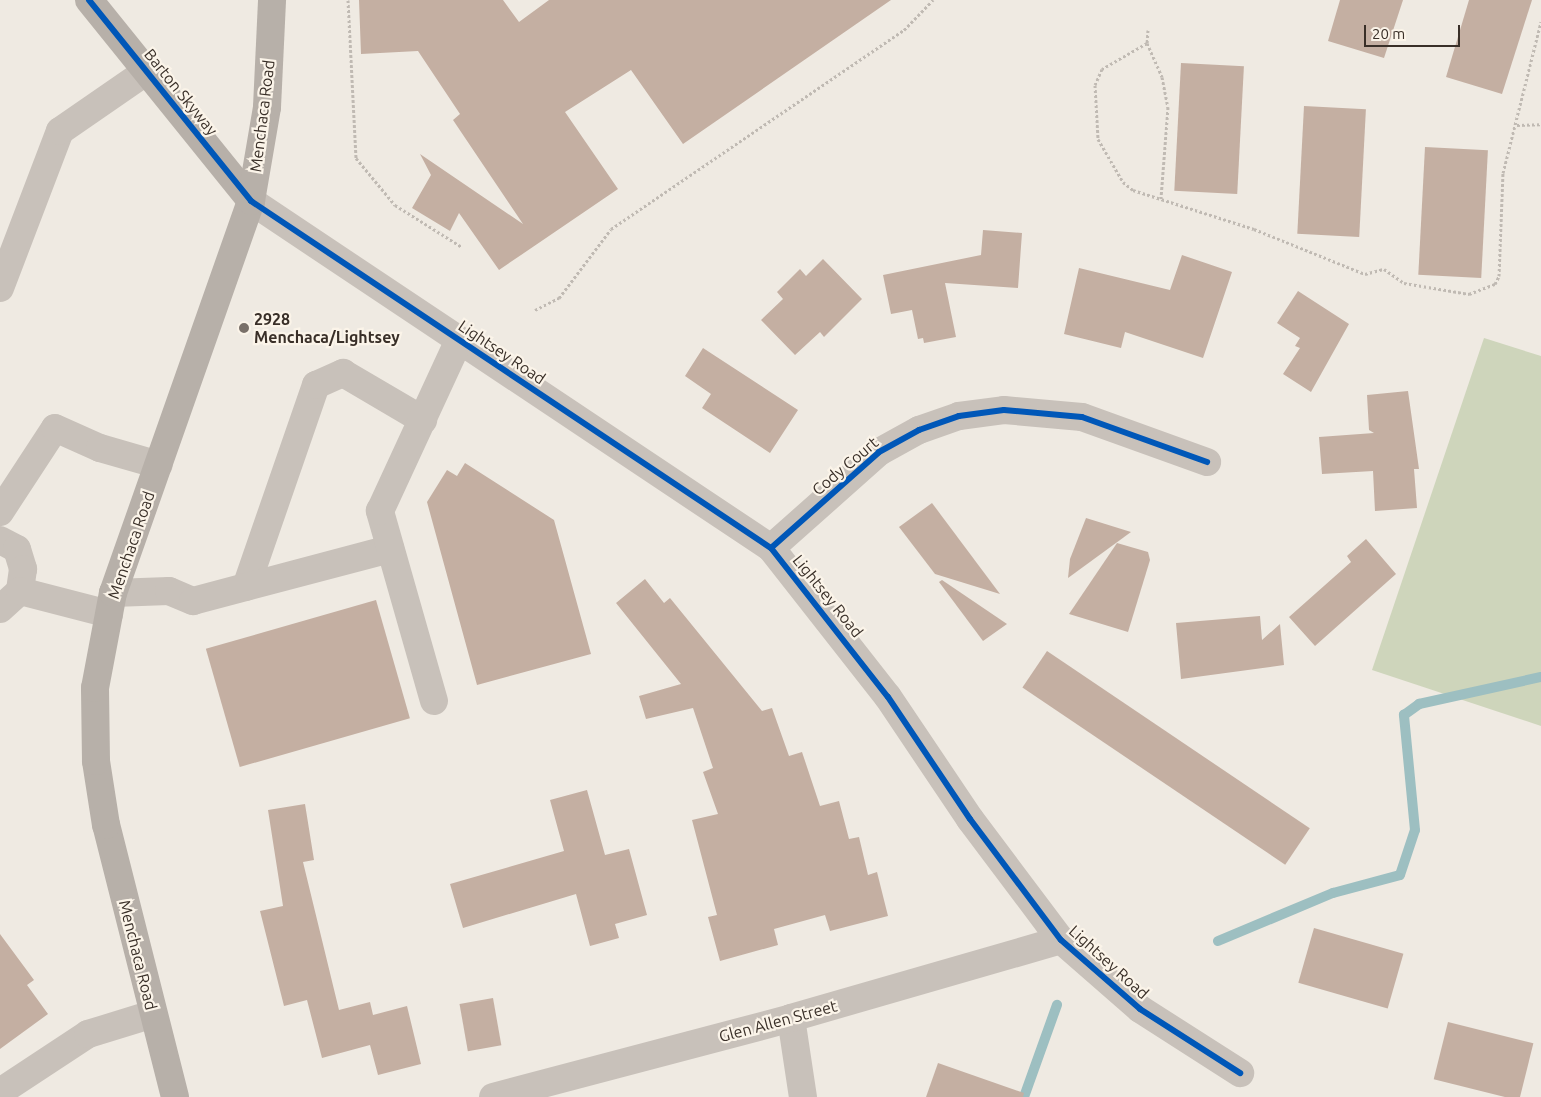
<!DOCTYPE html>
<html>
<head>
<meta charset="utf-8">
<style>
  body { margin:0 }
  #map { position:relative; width:1541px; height:1097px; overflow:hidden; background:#efeae2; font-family:Ubuntu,sans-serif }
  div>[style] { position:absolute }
  .green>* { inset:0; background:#ced5bb }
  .stream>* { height:10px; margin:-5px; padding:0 5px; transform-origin:5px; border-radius:5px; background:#9dbfc1 }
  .building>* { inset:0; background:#c4afa2; transform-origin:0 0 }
  .path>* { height:3px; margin-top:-1.5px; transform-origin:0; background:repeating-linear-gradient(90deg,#c0bab3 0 2.5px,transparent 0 5px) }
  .minor>* { height:28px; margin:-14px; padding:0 14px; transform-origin:14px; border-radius:14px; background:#c8c1ba }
  .major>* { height:28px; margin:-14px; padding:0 14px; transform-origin:14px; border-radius:14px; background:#b7b0a9 }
  .cycleway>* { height:6px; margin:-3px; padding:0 3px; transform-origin:3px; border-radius:3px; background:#0057b8 }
  .dots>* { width:14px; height:14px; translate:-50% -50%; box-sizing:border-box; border:2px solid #fbf4e9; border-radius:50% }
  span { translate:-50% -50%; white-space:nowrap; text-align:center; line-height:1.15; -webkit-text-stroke:4.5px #fbf4e9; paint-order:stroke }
  .street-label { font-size:16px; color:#392f28 }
  .poi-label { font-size:16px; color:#392f28; font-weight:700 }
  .left { translate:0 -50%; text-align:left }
  .scale { position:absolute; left:1364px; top:25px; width:96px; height:22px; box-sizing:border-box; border:2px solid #392f28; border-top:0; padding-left:6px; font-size:15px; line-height:18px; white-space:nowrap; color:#392f28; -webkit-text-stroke:4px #fbf4e9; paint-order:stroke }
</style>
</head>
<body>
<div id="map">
  <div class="green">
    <div style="clip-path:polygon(1484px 338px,1541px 356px,1541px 726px,1372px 670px)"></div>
  </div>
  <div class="stream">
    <div style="left:1218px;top:941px;width:125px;rotate:-22.7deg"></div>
    <div style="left:1333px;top:893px;width:69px;rotate:-15deg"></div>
    <div style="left:1400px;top:875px;width:47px;rotate:-71.6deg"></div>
    <div style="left:1415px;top:830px;width:116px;rotate:-95.5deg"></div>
    <div style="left:1404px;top:715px;width:19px;rotate:-36deg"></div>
    <div style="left:1419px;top:704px;width:125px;rotate:-12.5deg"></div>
    <div style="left:1024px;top:1097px;width:98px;rotate:-70.3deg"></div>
  </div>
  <div class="building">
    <div style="clip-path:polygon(359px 0,503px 0,519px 22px,549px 0,891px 0,683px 144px,631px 70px,565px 112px,618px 189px,499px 270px,459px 213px,450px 231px,412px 208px,431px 175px,420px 154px,523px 224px,453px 120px,460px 114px,418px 51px,361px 54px)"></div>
    <div style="clip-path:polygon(1340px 0,1403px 0,1384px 58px,1328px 41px)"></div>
    <div style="clip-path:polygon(1469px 0,1532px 0,1502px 94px,1446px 77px)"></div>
    <div style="left:1181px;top:63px;width:63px;height:128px;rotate:3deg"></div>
    <div style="left:1304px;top:106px;width:62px;height:128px;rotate:3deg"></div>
    <div style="left:1425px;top:147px;width:63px;height:128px;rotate:3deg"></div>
    <div style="clip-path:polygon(983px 230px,1022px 233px,1018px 288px,945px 283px,956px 337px,924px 343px,923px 338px,918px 339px,912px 310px,891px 314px,883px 275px,981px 255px)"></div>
    <div style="clip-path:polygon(1182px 255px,1232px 272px,1203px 358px,1125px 332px,1121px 348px,1064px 334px,1079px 268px,1170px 290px)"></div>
    <div style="clip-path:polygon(823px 259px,862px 299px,824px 337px,820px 332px,795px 355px,761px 320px,783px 299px,777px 292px,800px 269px,806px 276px)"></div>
    <div style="clip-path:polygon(1298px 291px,1349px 324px,1311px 392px,1283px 374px,1300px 348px,1295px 346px,1300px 338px,1277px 323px)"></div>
    <div style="clip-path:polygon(703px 348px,798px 410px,770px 453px,702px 408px,711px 394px,685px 376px)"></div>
    <div style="clip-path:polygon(1408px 391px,1419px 469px,1414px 469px,1417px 508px,1375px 511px,1373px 471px,1322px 474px,1319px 437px,1374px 433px,1369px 430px,1367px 395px)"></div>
    <div style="clip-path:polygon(465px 463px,554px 520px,591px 654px,477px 685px,427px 502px,447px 470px,457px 476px)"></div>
    <div style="clip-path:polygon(932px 503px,1000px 594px,935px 574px,899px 527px)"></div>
    <div style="clip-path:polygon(1086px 518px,1131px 532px,1068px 578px,1070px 559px)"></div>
    <div style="clip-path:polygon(1366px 539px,1396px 574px,1315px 646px,1289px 617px,1351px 562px,1347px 556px)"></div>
    <div style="clip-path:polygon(1117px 543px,1148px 552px,1150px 560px,1128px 632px,1069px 614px)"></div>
    <div style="clip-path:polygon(645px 579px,664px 603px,670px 598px,762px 711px,772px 708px,789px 756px,802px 752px,820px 806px,839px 801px,849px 839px,859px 837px,868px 875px,877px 872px,888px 916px,830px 931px,825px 915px,774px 929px,778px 945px,720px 961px,708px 917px,717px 915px,692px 820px,718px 814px,703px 772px,713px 768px,693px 708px,646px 719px,639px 696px,681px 684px,616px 603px)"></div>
    <div style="clip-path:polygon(942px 580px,1007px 624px,983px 641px,939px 582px)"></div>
    <div style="left:376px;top:600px;width:123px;height:177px;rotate:74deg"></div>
    <div style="clip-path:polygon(1260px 616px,1262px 640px,1280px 624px,1284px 665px,1181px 679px,1176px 623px)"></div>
    <div style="left:1047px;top:651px;width:317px;height:44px;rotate:34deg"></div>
    <div style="clip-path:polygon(587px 790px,605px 855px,629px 849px,647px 915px,615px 924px,619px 938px,590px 946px,576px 894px,463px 928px,450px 884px,564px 851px,550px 800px)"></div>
    <div style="clip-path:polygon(305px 804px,314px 860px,303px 862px,339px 1010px,370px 1002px,373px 1015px,407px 1006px,421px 1064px,378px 1075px,370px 1045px,322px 1058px,307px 1000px,284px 1006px,260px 911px,283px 906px,268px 810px)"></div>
    <div style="left:1314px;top:928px;width:93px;height:57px;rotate:16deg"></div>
    <div style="clip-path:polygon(0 934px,34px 980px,27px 985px,48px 1014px,0 1049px)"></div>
    <div style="left:493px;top:998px;width:48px;height:34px;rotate:80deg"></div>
    <div style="left:1448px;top:1022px;width:88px;height:59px;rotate:14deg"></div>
    <div style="clip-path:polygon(938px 1063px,1024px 1093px,1023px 1097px,926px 1097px)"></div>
  </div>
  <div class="path">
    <div style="left:348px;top:0;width:158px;rotate:87.1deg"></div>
    <div style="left:356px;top:158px;width:61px;rotate:50.3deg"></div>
    <div style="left:395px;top:205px;width:79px;rotate:32.1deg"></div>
    <div style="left:1148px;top:30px;width:13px;rotate:94deg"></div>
    <div style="left:1147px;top:43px;width:37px;rotate:66deg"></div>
    <div style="left:1162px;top:77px;width:31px;rotate:79deg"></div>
    <div style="left:1168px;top:107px;width:92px;rotate:94.4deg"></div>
    <div style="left:1147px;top:43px;width:52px;rotate:150deg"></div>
    <div style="left:1102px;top:69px;width:17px;rotate:114deg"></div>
    <div style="left:1095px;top:85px;width:54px;rotate:86.8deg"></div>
    <div style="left:1098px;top:139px;width:50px;rotate:59.8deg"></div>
    <div style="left:1123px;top:182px;width:13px;rotate:39deg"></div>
    <div style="left:1133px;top:190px;width:127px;rotate:17.9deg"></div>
    <div style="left:1254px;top:229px;width:120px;rotate:22.1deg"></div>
    <div style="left:1365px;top:274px;width:20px;rotate:-15deg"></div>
    <div style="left:1384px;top:269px;width:24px;rotate:35deg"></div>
    <div style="left:1404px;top:283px;width:66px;rotate:9.6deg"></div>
    <div style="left:1469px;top:294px;width:28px;rotate:-21deg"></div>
    <div style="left:1495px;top:284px;width:9px;rotate:-63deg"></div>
    <div style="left:1499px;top:276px;width:103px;rotate:-87.8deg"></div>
    <div style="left:1503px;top:173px;width:156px;rotate:-75.9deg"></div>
    <div style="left:1517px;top:125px;width:24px;rotate:-2deg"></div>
    <div style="left:535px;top:310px;width:27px;rotate:-27deg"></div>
    <div style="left:559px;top:298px;width:86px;rotate:-53deg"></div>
    <div style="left:611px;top:229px;width:354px;rotate:-34.2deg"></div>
    <div style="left:904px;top:30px;width:42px;rotate:-46deg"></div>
  </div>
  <div class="minor">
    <div style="left:251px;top:201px;width:625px;rotate:33.72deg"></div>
    <div style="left:771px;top:548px;width:189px;rotate:51.9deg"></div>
    <div style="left:888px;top:697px;width:147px;rotate:56.1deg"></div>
    <div style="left:970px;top:819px;width:151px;rotate:53.1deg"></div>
    <div style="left:1061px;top:940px;width:105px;rotate:41.1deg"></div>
    <div style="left:1140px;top:1009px;width:119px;rotate:32.6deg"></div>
    <div style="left:0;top:288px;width:168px;rotate:-69.1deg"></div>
    <div style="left:60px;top:131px;width:106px;rotate:-34.6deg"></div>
    <div style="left:0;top:512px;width:100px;rotate:-56.8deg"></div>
    <div style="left:55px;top:428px;width:49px;rotate:24deg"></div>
    <div style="left:100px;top:448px;width:61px;rotate:16.1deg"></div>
    <div style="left:0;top:540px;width:19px;rotate:28deg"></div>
    <div style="left:17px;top:549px;width:21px;rotate:73deg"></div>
    <div style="left:23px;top:569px;width:22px;rotate:98deg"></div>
    <div style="left:771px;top:548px;width:144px;rotate:-41.6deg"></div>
    <div style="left:879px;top:452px;width:46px;rotate:-28.8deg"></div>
    <div style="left:919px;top:430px;width:42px;rotate:-19.3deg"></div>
    <div style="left:959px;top:416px;width:45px;rotate:-7.6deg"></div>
    <div style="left:1004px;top:410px;width:78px;rotate:5.1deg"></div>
    <div style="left:1082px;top:417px;width:133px;rotate:19.8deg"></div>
    <div style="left:246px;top:587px;width:214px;rotate:-70.9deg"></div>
    <div style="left:316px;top:385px;width:30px;rotate:-24deg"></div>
    <div style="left:343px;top:373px;width:93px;rotate:30.4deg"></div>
    <div style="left:113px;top:593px;width:56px;rotate:-2deg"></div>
    <div style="left:169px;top:591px;width:26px;rotate:23deg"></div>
    <div style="left:193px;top:601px;width:204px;rotate:-14.8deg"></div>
    <div style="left:0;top:609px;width:27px;rotate:-42deg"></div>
    <div style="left:20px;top:591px;width:92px;rotate:14.5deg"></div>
    <div style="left:434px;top:701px;width:198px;rotate:-105.9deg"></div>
    <div style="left:380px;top:511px;width:188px;rotate:-65.2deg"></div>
    <div style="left:791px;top:1018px;width:80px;rotate:81.4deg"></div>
    <div style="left:0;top:1092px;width:105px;rotate:-33.4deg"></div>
    <div style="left:88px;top:1034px;width:68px;rotate:-17.1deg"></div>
    <div style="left:493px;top:1097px;width:308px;rotate:-14.8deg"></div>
    <div style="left:791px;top:1018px;width:281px;rotate:-16.1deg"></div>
  </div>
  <div class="major">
    <div style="left:89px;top:0;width:258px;rotate:51.1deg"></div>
    <div style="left:175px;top:1097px;width:281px;rotate:-104.2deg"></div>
    <div style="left:106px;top:825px;width:65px;rotate:-98.9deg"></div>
    <div style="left:96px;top:761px;width:73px;rotate:-90.8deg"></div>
    <div style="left:95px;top:688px;width:97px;rotate:-79.3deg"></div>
    <div style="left:113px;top:593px;width:416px;rotate:-70.6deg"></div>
    <div style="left:251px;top:201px;width:95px;rotate:-80.3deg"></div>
    <div style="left:267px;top:107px;width:107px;rotate:-87.3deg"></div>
  </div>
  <div class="cycleway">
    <div style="left:89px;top:0;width:258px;rotate:51.1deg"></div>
    <div style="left:251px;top:201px;width:625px;rotate:33.72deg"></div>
    <div style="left:771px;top:548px;width:189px;rotate:51.9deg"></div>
    <div style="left:888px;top:697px;width:147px;rotate:56.1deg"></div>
    <div style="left:970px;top:819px;width:151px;rotate:53.1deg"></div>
    <div style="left:1061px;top:940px;width:105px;rotate:41.1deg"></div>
    <div style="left:1140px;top:1009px;width:119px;rotate:32.6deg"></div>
    <div style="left:771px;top:548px;width:144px;rotate:-41.6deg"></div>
    <div style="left:879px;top:452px;width:46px;rotate:-28.8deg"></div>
    <div style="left:919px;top:430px;width:42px;rotate:-19.3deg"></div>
    <div style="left:959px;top:416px;width:45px;rotate:-7.6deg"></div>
    <div style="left:1004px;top:410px;width:78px;rotate:5.1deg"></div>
    <div style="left:1082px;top:417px;width:133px;rotate:19.8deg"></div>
  </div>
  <div class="dots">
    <div style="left:244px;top:328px;background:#797069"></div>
  </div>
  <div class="street-label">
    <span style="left:181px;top:92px;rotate:51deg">Barton Skyway</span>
    <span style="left:262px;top:116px;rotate:-83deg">Menchaca Road</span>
    <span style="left:502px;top:352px;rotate:34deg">Lightsey Road</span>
    <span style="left:845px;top:466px;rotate:-40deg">Cody Court</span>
    <span style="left:131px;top:545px;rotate:-71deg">Menchaca Road</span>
    <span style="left:828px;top:596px;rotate:51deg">Lightsey Road</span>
    <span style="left:138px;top:955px;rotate:76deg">Menchaca Road</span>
    <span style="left:1109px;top:962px;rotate:42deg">Lightsey Road</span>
    <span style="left:778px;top:1021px;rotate:-15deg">Glen Allen Street</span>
  </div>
  <div class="poi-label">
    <span class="left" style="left:254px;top:328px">2928<br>Menchaca/Lightsey</span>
  </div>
  <div class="scale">20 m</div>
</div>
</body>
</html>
